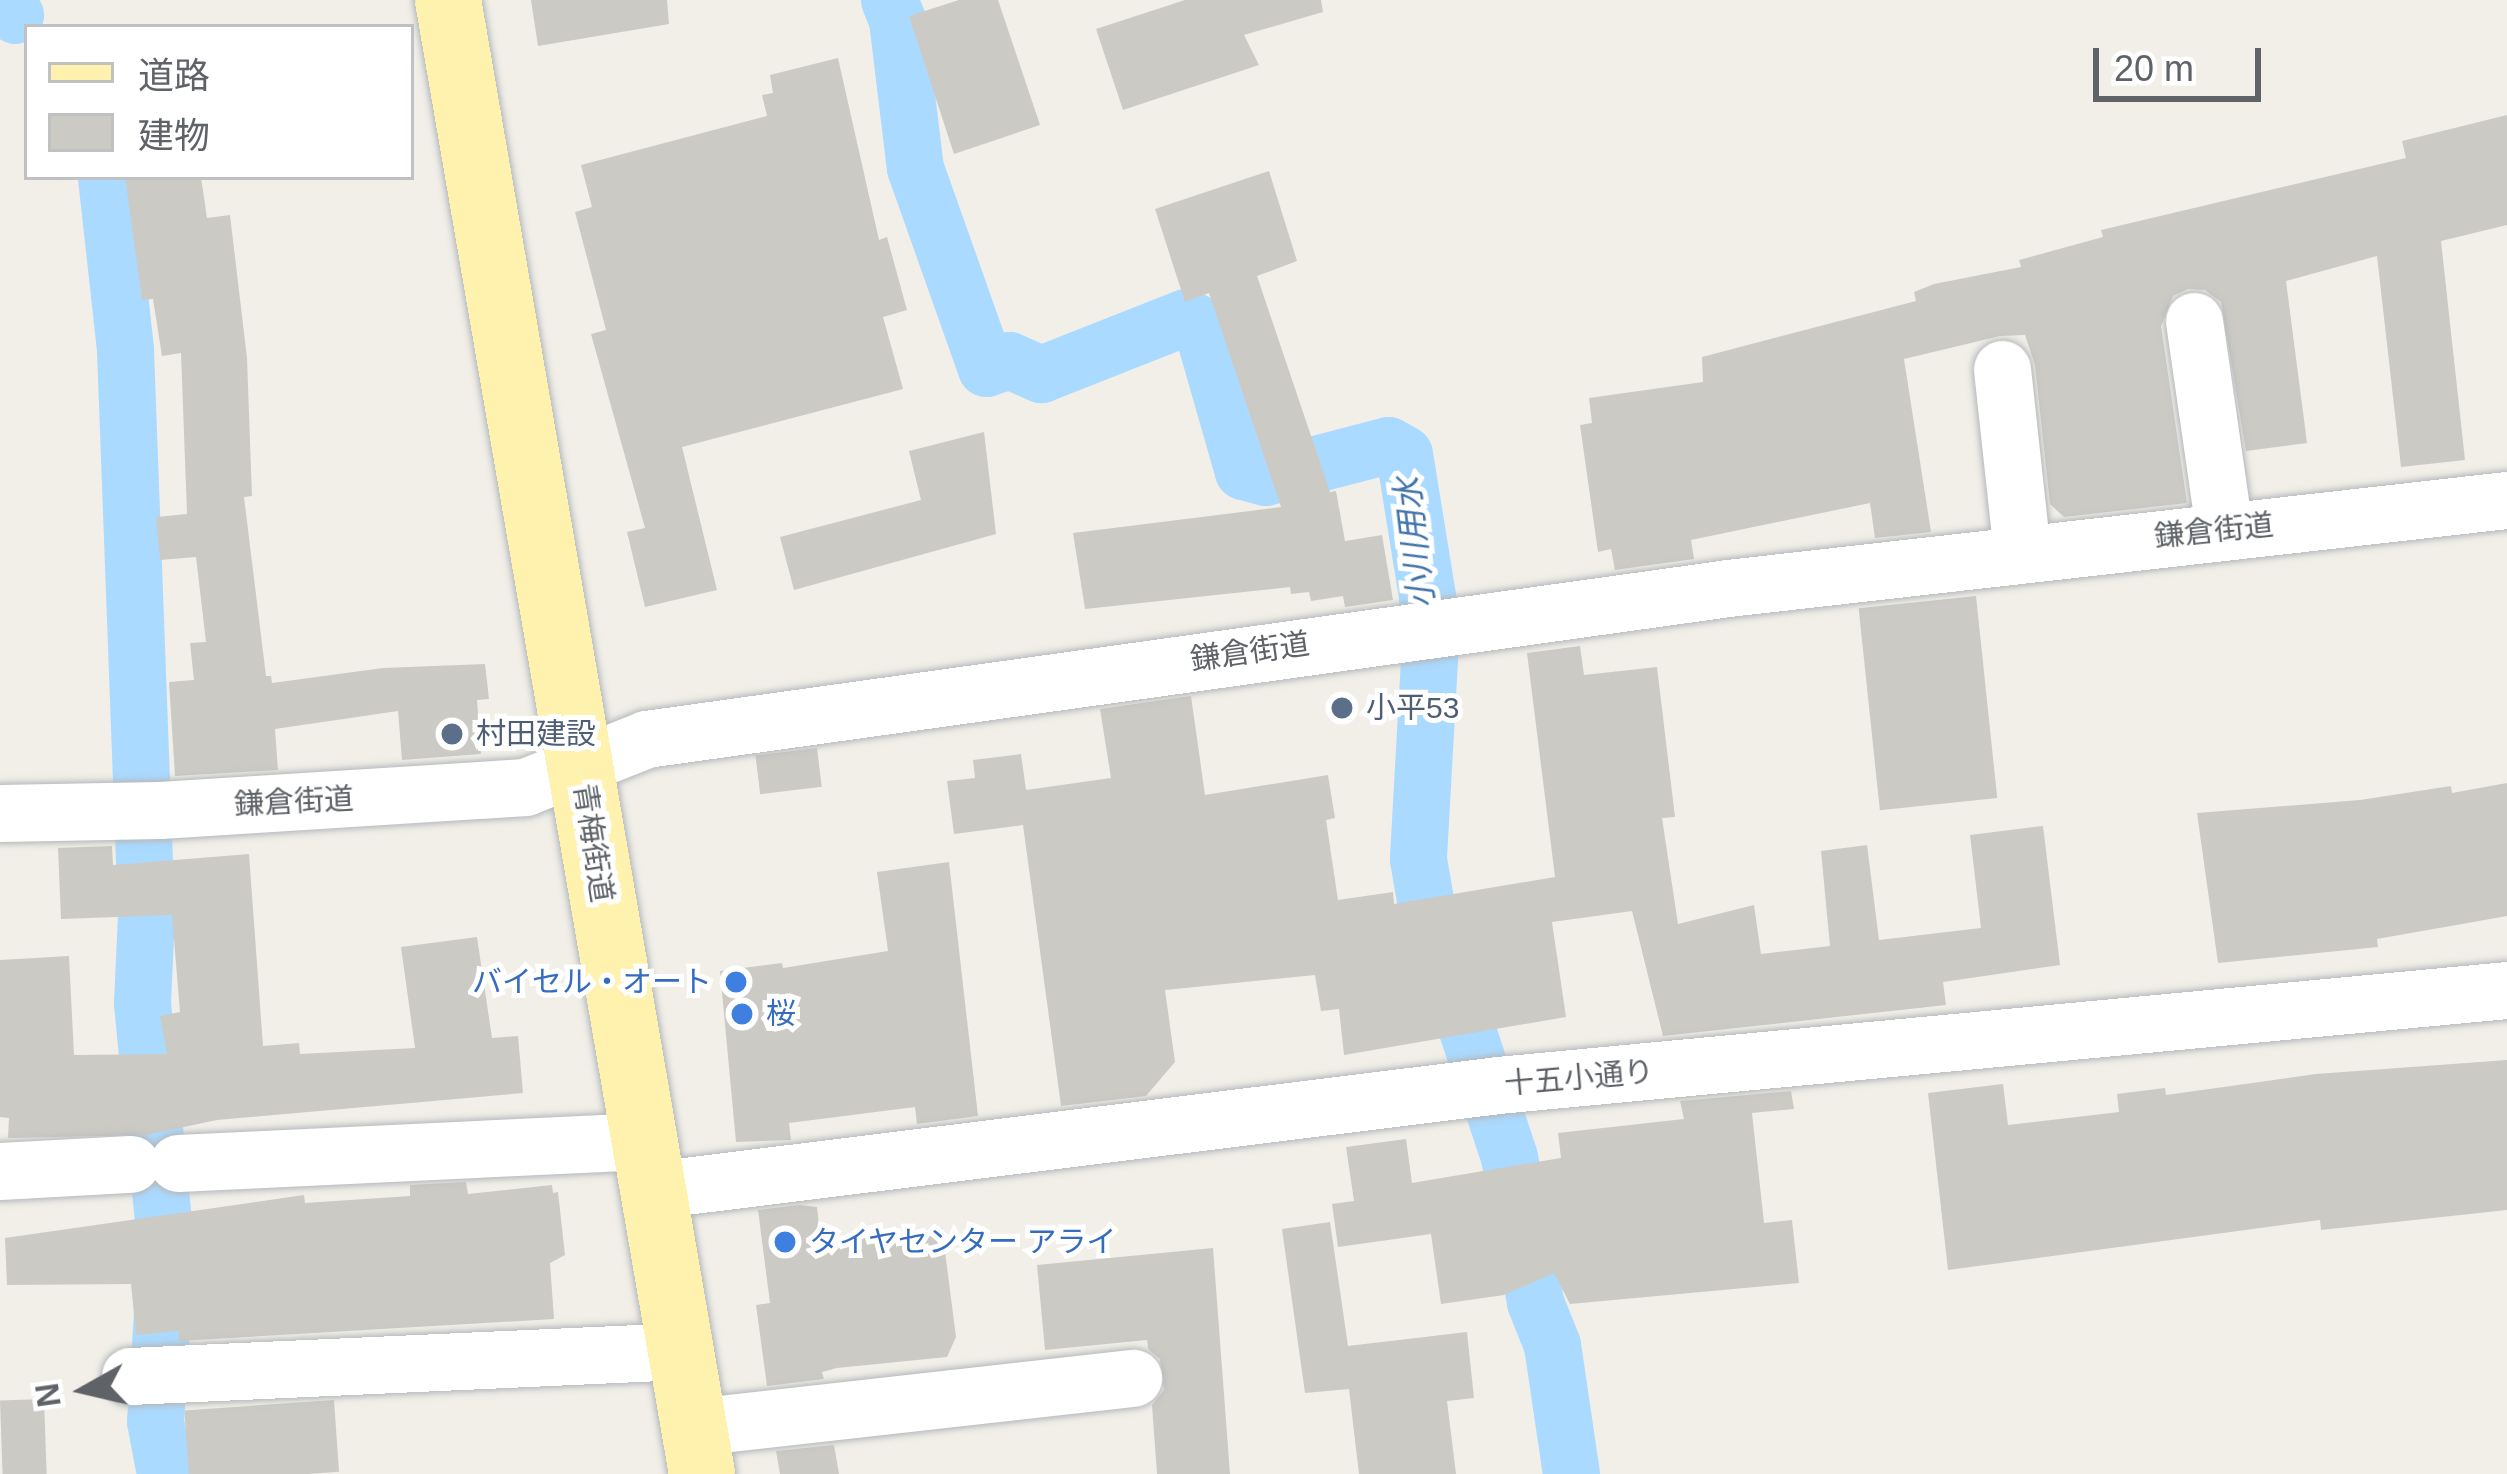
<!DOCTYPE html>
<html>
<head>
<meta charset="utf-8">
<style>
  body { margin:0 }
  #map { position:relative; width:2507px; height:1474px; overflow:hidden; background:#f1efe8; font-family:Helvetica,"Noto Sans JP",sans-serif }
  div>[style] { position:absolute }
  .canal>* { height:57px; margin:-28.5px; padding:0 28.5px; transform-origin:28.5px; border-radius:28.5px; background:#aadaff }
  .building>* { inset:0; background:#cccac5; transform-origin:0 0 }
  .roads { filter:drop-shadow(0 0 3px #b5b8bc) drop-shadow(0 0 3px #b5b8bc) }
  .street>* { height:57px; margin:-28.5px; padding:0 28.5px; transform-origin:28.5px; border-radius:28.5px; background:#fff }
  .primary>* { height:66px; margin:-33px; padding:0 33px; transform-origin:33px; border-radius:33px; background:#fff2af }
  .dots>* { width:33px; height:33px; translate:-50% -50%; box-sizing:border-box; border:6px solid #fff; border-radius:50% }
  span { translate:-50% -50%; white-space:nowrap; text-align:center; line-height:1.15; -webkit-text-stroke:10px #fff; paint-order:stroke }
  .street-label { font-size:30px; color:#5f6368 }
  .service-label { font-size:30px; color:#4e5e75 }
  .left { translate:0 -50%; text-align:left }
  .shop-label { font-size:30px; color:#366cbe }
  .right { translate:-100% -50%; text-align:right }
  .water-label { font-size:33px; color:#4174aa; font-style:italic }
  .legend { position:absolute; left:24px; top:24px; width:390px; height:156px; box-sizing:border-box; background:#fff; border:3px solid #bfc1c3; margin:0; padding:15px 21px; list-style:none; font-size:36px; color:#5f6368 }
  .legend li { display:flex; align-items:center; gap:24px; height:60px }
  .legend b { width:60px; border:3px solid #bfc1c3 }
  .north { position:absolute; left:24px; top:1330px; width:120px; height:120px; -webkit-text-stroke:9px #fff; paint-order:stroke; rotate:262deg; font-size:33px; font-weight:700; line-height:48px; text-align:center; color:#5f6368 }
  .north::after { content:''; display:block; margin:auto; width:42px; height:54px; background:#5f6368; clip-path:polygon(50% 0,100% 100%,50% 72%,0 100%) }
  .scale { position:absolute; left:2093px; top:48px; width:168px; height:54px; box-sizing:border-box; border:6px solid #5f6368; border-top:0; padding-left:15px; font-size:36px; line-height:42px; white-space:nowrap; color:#5f6368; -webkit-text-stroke:9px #fff; paint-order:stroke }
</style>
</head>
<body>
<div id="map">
  <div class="canal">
    <div style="left:5px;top:0;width:18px;rotate:56deg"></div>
    <div style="left:889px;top:0;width:22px;rotate:68deg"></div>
    <div style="left:897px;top:20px;width:149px;rotate:83.1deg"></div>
    <div style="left:915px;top:168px;width:212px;rotate:70.5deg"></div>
    <div style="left:986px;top:368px;width:24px;rotate:-19deg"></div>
    <div style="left:1009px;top:360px;width:35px;rotate:24deg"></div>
    <div style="left:1041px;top:374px;width:156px;rotate:-21.5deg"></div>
    <div style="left:1186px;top:317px;width:17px;rotate:28deg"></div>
    <div style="left:1201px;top:325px;width:152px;rotate:74deg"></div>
    <div style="left:1243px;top:471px;width:23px;rotate:15deg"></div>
    <div style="left:1265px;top:477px;width:127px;rotate:-14.6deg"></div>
    <div style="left:1388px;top:445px;width:18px;rotate:29deg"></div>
    <div style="left:1404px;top:454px;width:144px;rotate:80.8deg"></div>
    <div style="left:1427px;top:596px;width:64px;rotate:88.2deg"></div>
    <div style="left:1429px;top:660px;width:199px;rotate:93.2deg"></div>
    <div style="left:1418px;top:859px;width:48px;rotate:80.3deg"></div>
    <div style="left:1426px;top:906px;width:264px;rotate:71.7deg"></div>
    <div style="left:1509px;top:1157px;width:147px;rotate:79.8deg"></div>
    <div style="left:1535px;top:1302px;width:46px;rotate:68.4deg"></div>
    <div style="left:1552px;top:1345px;width:130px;rotate:81.6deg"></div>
    <div style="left:106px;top:177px;width:174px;rotate:83.7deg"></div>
    <div style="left:125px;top:350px;width:565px;rotate:87.87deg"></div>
    <div style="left:146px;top:915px;width:88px;rotate:92.6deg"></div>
    <div style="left:142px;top:1003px;width:249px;rotate:84.5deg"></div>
    <div style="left:166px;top:1251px;width:170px;rotate:93.7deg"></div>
    <div style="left:155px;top:1421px;width:54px;rotate:79.3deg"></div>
  </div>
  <div class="building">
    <div style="clip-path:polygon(531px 0,667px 0,669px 24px,538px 46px)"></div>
    <div style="clip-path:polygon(959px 0,998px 0,1040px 125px,954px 154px,909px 16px)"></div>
    <div style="clip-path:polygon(1185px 0,1321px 0,1323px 12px,1244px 35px,1259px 65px,1123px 110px,1096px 29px)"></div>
    <div style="clip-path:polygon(838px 58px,879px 240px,887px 237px,907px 310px,883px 317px,903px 389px,682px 447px,717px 590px,645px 607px,627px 532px,645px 528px,591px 334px,606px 330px,575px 212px,592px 207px,581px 165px,767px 116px,762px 95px,773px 93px,770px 75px)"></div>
    <div style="clip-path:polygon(2507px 115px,2507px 225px,2441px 241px,2465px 460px,2401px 467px,2377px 256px,2286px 281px,2307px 443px,2246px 451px,2221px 302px,2205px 290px,2188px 289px,2173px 296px,2161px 326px,2187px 503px,2064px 517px,2050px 504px,2035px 365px,2025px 335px,2000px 336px,1904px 359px,1931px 532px,1875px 538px,1870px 503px,1691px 540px,1694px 559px,1615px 570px,1611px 549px,1598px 552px,1580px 425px,1592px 423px,1589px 398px,1703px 382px,1702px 357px,1916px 301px,1914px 292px,1934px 284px,2021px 267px,2019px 260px,2103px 237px,2101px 230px,2406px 158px,2402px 141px)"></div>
    <div style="clip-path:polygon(1269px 171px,1297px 261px,1257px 276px,1330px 492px,1336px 491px,1345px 541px,1382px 535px,1393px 600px,1345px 607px,1343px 596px,1311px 601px,1309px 592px,1291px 594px,1290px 587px,1085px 609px,1073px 533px,1281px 507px,1209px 293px,1185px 302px,1155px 209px)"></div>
    <div style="clip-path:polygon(125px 177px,201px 177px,207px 218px,230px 215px,247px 358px,252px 496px,244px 497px,266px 676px,271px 676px,272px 683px,383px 668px,485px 664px,489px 699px,477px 700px,481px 754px,402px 760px,398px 711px,275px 729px,278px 770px,175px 776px,169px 682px,194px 680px,190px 643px,206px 642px,196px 557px,160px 560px,156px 517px,187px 514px,181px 353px,162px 356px,153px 299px,142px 300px)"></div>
    <div style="clip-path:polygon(984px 432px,996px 534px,794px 590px,780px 537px,921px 500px,909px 451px)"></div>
    <div style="left:1976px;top:596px;width:203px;height:118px;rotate:84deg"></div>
    <div style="clip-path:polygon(1580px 646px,1584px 675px,1657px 667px,1675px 817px,1662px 818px,1678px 924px,1754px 905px,1761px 954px,1830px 946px,1821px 851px,1867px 845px,1879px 940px,1981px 928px,1970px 835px,2043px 826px,2060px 965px,1943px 982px,1946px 1005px,1663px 1036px,1632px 911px,1552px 922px,1566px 1017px,1344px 1055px,1339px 1009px,1321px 1011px,1315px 975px,1165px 990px,1175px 1062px,1146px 1096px,1061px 1106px,1023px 825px,954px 834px,947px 781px,975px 778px,973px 760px,1021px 754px,1026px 790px,1111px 778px,1100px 709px,1191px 696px,1205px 795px,1328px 775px,1335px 818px,1326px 820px,1338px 900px,1393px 892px,1394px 904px,1555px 877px,1527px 653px)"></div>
    <div style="left:817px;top:748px;width:39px;height:62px;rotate:83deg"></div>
    <div style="clip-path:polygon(2507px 783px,2507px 916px,2377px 939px,2378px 947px,2218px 963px,2197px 813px,2360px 800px,2451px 786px,2452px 793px)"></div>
    <div style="clip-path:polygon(112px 846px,113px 865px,249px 854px,263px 1046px,299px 1043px,300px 1054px,415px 1048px,401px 947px,477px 937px,492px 1038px,518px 1036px,523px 1093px,217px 1120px,146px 1135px,8px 1138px,9px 1118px,0 1117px,0 960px,69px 956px,74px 1055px,167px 1054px,160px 1016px,180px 1012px,172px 915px,61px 919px,58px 848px)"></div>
    <div style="clip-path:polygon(949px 862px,978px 1116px,917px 1124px,915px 1107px,789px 1123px,791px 1140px,736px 1142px,720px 971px,782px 963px,783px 968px,888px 951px,877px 872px)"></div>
    <div style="clip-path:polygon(2507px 1060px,2507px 1210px,2321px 1230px,2320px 1220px,1948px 1270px,1928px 1093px,2003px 1084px,2008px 1125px,2119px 1112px,2117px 1094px,2165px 1088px,2166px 1095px,2316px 1074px)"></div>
    <div style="clip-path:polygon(1791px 1091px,1794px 1109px,1752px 1113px,1764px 1223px,1792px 1220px,1799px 1283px,1570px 1304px,1554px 1273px,1504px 1295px,1441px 1304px,1431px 1234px,1338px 1247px,1332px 1204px,1354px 1201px,1346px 1147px,1406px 1139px,1412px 1183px,1561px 1158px,1558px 1133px,1684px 1119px,1680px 1101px)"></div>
    <div style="clip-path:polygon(466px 1182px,468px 1194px,552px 1185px,553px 1193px,558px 1192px,565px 1255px,550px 1263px,554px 1319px,179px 1341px,179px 1331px,136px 1335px,131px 1284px,7px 1285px,5px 1238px,304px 1195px,305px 1203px,410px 1196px,410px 1185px)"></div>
    <div style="clip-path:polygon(800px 1205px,817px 1207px,821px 1243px,942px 1228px,956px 1337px,947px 1357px,837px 1368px,822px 1372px,824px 1379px,767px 1386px,756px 1305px,770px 1303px,758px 1210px)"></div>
    <div style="clip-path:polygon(1330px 1222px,1348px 1346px,1467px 1332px,1474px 1398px,1447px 1401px,1456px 1474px,1359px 1474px,1349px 1389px,1305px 1393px,1282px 1229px)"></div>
    <div style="clip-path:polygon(1213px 1248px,1230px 1474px,1157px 1474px,1152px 1405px,1164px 1390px,1160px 1359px,1148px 1349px,1147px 1340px,1045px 1350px,1037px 1265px)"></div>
    <div style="left:44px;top:1399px;width:75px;height:44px;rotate:88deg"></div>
    <div style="left:334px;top:1400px;width:72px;height:150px;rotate:86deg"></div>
    <div style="clip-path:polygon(834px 1445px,839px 1474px,780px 1474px,776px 1451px)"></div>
  </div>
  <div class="roads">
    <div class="street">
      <div style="left:2194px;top:321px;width:211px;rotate:81.8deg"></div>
      <div style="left:2002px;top:369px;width:185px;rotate:83.8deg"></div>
      <div style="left:0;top:813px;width:160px;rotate:-1.1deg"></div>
      <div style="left:160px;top:810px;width:366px;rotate:-3.6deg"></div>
      <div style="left:525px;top:787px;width:130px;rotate:-21.6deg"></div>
      <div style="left:646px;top:739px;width:1092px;rotate:-7.94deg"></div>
      <div style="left:1728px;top:588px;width:784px;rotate:-6.45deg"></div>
      <div style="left:178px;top:1163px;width:467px;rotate:-2.7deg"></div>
      <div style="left:0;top:1171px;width:131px;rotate:-3.1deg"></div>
      <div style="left:653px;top:1190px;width:851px;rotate:-7.08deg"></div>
      <div style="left:1498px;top:1085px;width:1013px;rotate:-5.38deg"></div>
      <div style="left:130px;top:1376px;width:553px;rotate:-2.59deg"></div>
      <div style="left:694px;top:1427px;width:442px;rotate:-6.4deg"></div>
    </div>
    <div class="primary">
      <div style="left:448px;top:0;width:1496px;rotate:80.22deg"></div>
    </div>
  </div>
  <div class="dots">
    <div style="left:1342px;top:708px;background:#5c6f8a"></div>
    <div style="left:452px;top:734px;background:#5c6f8a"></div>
    <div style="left:736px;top:982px;background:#3f7fe0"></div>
    <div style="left:742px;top:1014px;background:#3f7fe0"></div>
    <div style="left:785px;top:1242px;background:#3f7fe0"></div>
  </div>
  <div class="street-label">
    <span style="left:2214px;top:531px;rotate:-6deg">鎌倉街道</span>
    <span style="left:1250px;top:652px;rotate:-8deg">鎌倉街道</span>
    <span style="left:294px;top:802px;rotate:-3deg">鎌倉街道</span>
    <span style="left:593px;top:843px;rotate:81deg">青梅街道</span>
    <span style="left:1579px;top:1078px;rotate:-5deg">十五小通り</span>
  </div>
  <div class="service-label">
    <span class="left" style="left:1366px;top:708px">小平53</span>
    <span class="left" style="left:476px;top:734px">村田建設</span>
  </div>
  <div class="shop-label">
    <span class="right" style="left:712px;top:982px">バイセル・オート</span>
    <span class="left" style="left:766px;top:1014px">桜</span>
    <span class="left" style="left:809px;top:1242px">タイヤセンター アライ</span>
  </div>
  <div class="water-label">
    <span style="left:1415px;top:543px;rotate:-97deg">小川用水</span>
  </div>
  <ul class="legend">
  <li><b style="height:15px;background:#fff2af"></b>道路</li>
  <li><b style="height:33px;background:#cccac5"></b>建物</li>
  </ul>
  <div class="north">N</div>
  <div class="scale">20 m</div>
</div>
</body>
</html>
